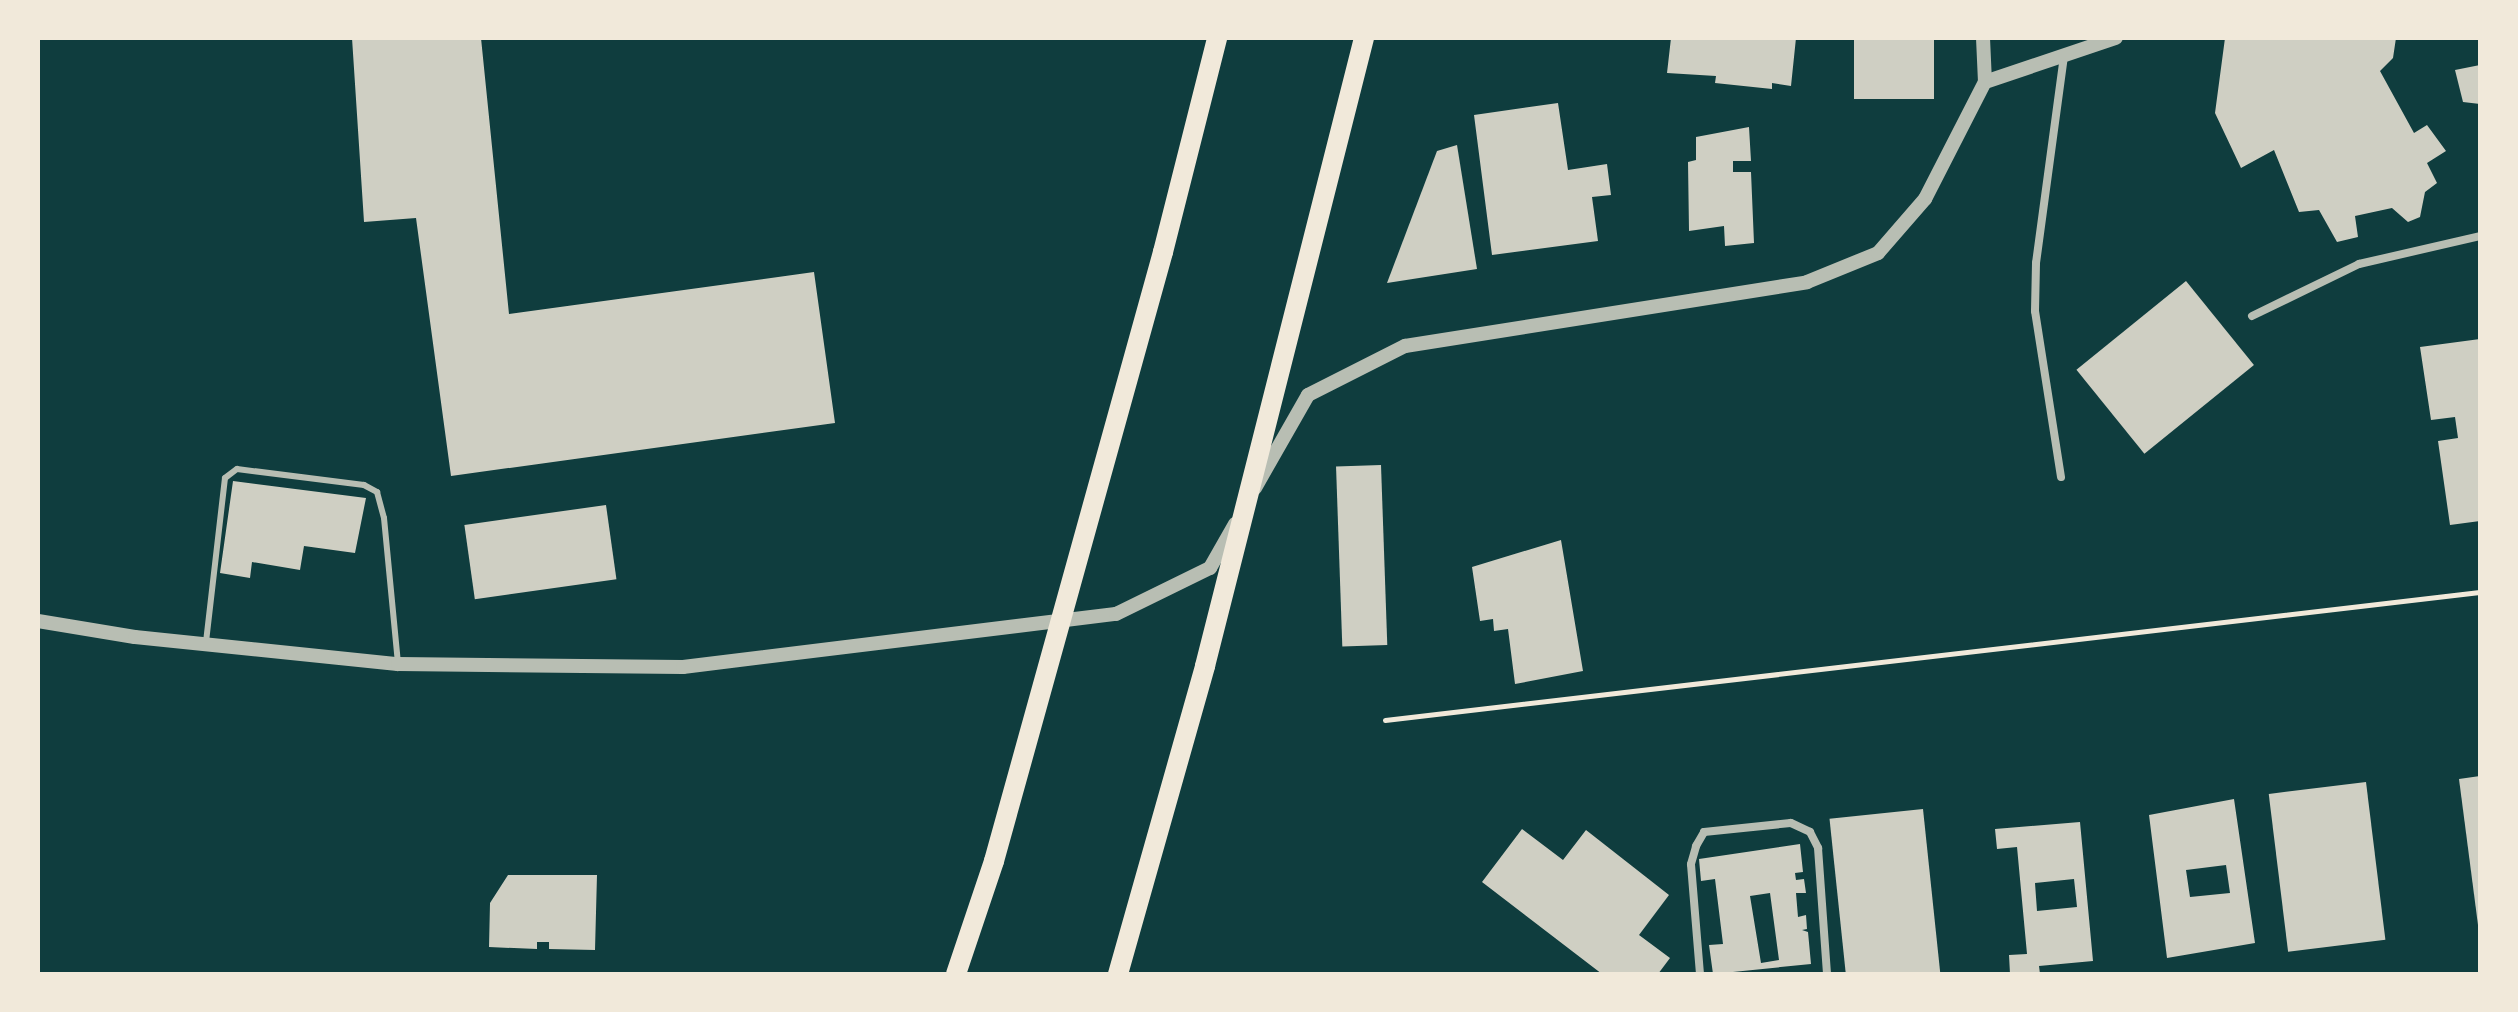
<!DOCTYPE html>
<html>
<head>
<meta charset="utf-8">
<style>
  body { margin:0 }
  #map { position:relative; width:2518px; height:1012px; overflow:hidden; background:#0f3d3e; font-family:"Open Sans",sans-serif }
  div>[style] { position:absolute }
  .building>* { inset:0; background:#cfcfc3; transform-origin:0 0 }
  .path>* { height:5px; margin:-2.5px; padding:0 2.5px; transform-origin:2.5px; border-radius:2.5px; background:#f1e9da }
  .service>* { height:6px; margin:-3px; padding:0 3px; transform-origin:3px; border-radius:3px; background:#b8beb3 }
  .minor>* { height:8px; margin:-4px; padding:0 4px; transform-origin:4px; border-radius:4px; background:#b8beb3 }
  .tertiary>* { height:14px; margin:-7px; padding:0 7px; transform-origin:7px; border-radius:7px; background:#b8beb3 }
  .primary>* { height:20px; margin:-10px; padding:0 10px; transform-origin:10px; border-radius:10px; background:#f1e9da }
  span { translate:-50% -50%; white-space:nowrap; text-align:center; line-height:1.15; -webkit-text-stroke:6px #f1e9da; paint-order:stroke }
  .frame { position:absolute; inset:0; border:40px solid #f1e9da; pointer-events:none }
</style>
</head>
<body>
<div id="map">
  <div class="building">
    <div style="clip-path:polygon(352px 38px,481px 38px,509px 314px,814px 272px,835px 423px,451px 476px,416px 218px,364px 222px)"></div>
    <div style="clip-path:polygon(1671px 38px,1796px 38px,1791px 86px,1772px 83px,1772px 89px,1715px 83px,1716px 76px,1667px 73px)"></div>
    <div style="left:1854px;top:38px;width:80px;height:61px"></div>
    <div style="clip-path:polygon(2225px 38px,2396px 38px,2393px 58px,2380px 71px,2414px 133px,2427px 125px,2446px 151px,2427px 163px,2437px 183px,2425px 192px,2420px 217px,2408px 222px,2392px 208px,2355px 216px,2358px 237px,2337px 242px,2319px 210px,2299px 212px,2274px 150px,2241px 168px,2215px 113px)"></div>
    <div style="clip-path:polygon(2480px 65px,2480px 104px,2463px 102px,2455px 70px)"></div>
    <div style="clip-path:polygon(1558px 103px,1568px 170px,1607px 164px,1611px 195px,1592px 197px,1598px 241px,1492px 255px,1474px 115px)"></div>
    <div style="clip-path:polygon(1749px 127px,1751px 161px,1733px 161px,1733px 172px,1751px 172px,1754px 243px,1725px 246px,1724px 226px,1689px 231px,1688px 162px,1696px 160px,1696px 137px)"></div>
    <div style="clip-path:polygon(1457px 145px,1477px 269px,1387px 283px,1437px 151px)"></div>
    <div style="left:2186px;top:281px;width:108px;height:141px;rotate:51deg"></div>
    <div style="clip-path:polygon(2480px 339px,2480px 521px,2450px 525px,2438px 441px,2458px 438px,2455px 417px,2431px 420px,2420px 347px)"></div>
    <div style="left:1381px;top:465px;width:180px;height:45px;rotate:88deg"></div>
    <div style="clip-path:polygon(233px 481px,366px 498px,355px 553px,304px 546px,300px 570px,252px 562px,250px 578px,220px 573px)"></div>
    <div style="left:606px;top:505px;width:75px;height:143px;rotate:82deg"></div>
    <div style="clip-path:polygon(1561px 540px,1583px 671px,1515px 684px,1508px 629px,1494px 631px,1493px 619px,1480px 621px,1472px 567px)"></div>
    <div style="clip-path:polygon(2480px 776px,2480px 925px,2478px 925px,2459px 779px)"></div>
    <div style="left:2366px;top:782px;width:159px;height:98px;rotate:83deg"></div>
    <div style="clip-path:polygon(evenodd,2234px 799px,2255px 943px,2167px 958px,2149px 815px,2234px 799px,2226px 865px,2230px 893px,2190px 897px,2186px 870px,2226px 865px)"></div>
    <div style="left:1923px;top:809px;width:166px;height:94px;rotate:84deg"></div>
    <div style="clip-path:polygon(evenodd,2080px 822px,2093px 961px,2039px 966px,2040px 974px,2010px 974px,2009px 955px,2027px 954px,2017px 847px,1997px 849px,1995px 829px,2080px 822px,2074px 879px,2077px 907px,2037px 911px,2035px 883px,2074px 879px)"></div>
    <div style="clip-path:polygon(1522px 829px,1563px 860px,1586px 830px,1669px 895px,1639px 935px,1670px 958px,1658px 974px,1602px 974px,1482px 882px)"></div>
    <div style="clip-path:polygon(evenodd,1800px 844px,1803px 872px,1795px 873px,1796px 880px,1804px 879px,1806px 893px,1796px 893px,1798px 917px,1806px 915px,1807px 929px,1802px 930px,1808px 932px,1811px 964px,1713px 974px,1709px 945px,1723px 944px,1715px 879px,1701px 881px,1699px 859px,1800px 844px,1770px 893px,1779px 960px,1761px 963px,1750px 896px,1770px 893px)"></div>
    <div style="clip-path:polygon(508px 875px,597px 875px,595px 950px,549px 949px,549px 942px,537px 942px,537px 949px,489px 947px,490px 903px)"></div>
  </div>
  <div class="path">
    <div style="left:1385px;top:720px;width:1102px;rotate:-6.67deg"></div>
  </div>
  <div class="service">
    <div style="left:206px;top:642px;width:165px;rotate:-83.4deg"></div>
    <div style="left:225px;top:478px;width:15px;rotate:-37deg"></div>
    <div style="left:237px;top:469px;width:128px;rotate:7.2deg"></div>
    <div style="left:364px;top:485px;width:15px;rotate:28deg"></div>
    <div style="left:377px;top:492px;width:27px;rotate:75deg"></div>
    <div style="left:384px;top:518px;width:147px;rotate:84.5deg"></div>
  </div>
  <div class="minor">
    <div style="left:2252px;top:316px;width:119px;rotate:-25.9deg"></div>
    <div style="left:2359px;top:264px;width:124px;rotate:-13deg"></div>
    <div style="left:2061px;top:477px;width:168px;rotate:-98.9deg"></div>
    <div style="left:2035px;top:311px;width:48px;rotate:-88.8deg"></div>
    <div style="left:2036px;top:263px;width:209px;rotate:-82.3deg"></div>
    <div style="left:1700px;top:974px;width:110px;rotate:-94.7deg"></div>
    <div style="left:1691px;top:864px;width:19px;rotate:-74deg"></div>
    <div style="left:1696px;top:846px;width:16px;rotate:-60deg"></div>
    <div style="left:1704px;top:832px;width:87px;rotate:-5.9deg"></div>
    <div style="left:1791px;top:823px;width:21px;rotate:25deg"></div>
    <div style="left:1810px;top:832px;width:18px;rotate:63deg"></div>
    <div style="left:1818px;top:848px;width:126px;rotate:85.9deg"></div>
  </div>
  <div class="tertiary">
    <div style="left:1985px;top:82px;width:138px;rotate:-18.6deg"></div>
    <div style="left:1255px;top:488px;width:107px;rotate:-60.3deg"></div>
    <div style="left:1308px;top:395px;width:109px;rotate:-26.8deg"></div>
    <div style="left:1405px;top:346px;width:407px;rotate:-9deg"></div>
    <div style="left:1807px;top:282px;width:77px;rotate:-22.2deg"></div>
    <div style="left:1878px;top:253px;width:72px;rotate:-49deg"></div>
    <div style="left:1925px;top:199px;width:131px;rotate:-62.9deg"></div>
    <div style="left:1985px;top:82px;width:44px;rotate:-92.6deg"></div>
    <div style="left:38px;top:621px;width:98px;rotate:9.4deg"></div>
    <div style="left:135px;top:637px;width:264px;rotate:5.9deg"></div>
    <div style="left:398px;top:664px;width:285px;rotate:0.6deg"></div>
    <div style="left:683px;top:667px;width:436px;rotate:-7deg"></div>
    <div style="left:1116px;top:614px;width:105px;rotate:-26.1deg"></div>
    <div style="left:1210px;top:568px;width:51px;rotate:-60.4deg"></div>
  </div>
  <div class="primary">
    <div style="left:956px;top:974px;width:119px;rotate:-71.4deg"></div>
    <div style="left:994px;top:861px;width:632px;rotate:-74.49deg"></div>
    <div style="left:1163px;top:252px;width:221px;rotate:-75.8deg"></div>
    <div style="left:1118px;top:974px;width:320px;rotate:-74.2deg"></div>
    <div style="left:1205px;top:666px;width:648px;rotate:-75.79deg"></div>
  </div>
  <div class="frame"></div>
</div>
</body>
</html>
